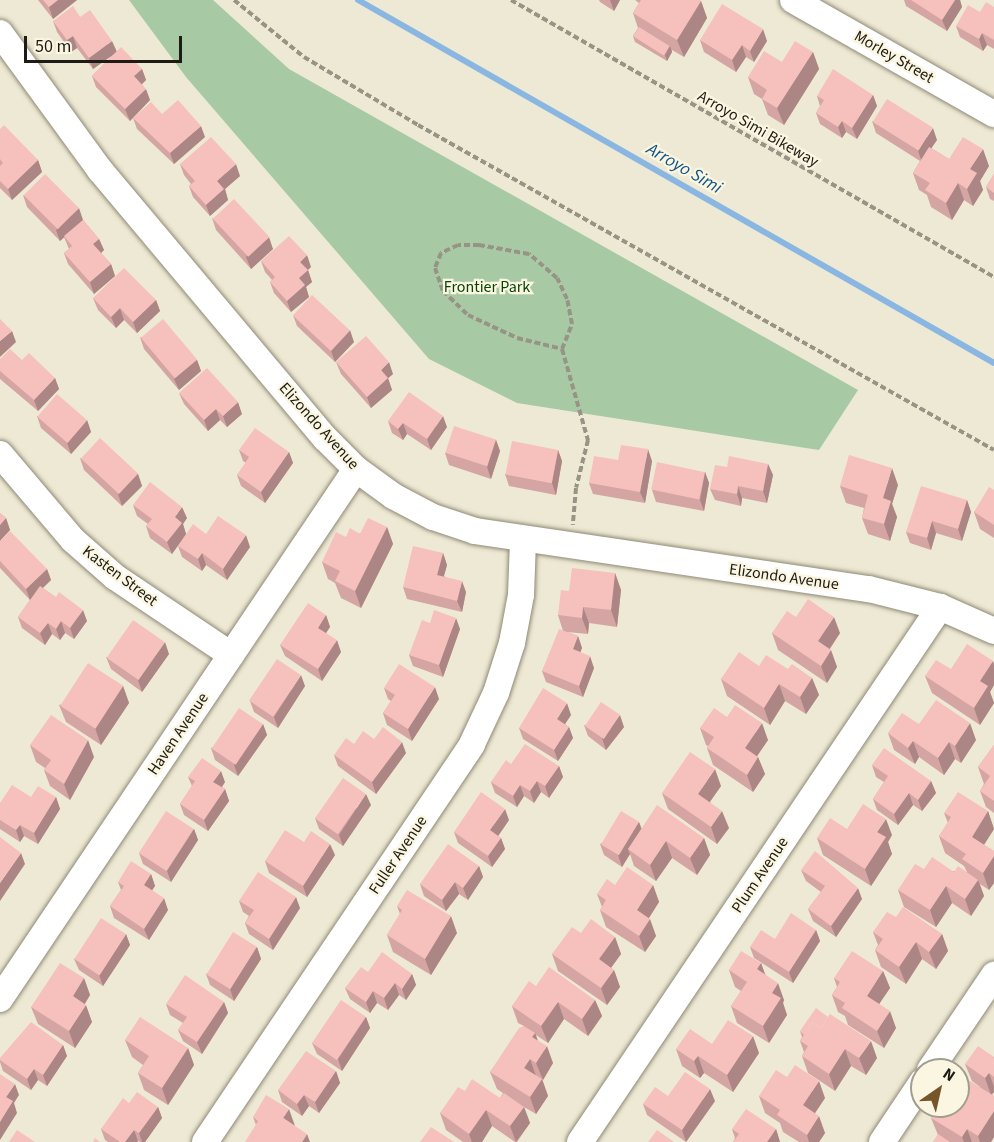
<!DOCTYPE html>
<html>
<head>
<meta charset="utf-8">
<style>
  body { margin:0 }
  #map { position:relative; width:994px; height:1142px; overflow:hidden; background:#eee9d4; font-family:"Source Sans 3",sans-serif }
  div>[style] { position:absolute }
  .green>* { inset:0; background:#a7c9a3 }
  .stream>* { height:6px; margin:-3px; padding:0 3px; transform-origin:3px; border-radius:3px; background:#8ab6e2 }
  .path>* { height:4px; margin-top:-2px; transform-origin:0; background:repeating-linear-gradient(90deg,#989485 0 6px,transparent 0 9px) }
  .roads { filter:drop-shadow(0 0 2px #8e8976) drop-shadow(0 0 2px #8e8976) }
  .minor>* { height:26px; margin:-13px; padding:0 13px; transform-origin:13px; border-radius:13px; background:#fff }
  .wall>* { inset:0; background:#d4a5a3 }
  .shaded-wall>* { inset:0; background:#ac8684 }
  .building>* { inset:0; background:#f6c0bd; transform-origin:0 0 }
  span { translate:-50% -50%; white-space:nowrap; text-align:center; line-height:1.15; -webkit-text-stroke:4.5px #fbf6e1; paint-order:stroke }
  .street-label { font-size:16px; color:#1d1b14 }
  .park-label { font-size:16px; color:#064404 }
  .water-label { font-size:18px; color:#10548a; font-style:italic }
  .north { position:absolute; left:910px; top:1058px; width:60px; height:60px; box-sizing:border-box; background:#fbf6e1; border:2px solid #a29e8f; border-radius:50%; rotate:34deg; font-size:16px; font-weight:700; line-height:24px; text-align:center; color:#1d1b14 }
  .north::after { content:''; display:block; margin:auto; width:21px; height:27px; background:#75562b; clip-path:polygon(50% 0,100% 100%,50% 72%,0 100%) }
  .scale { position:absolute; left:24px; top:36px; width:158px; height:27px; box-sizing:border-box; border:3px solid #1d1b14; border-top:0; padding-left:8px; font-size:18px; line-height:21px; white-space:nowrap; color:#1d1b14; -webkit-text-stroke:4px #fbf6e1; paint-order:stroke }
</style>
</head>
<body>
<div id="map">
  <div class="green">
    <div style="clip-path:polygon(129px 0,213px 0,289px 69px,858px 390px,819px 450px,517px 403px,429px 359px,186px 77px)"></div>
  </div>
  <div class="stream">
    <div style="left:358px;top:0;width:732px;rotate:29.72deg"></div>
  </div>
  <div class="path">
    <div style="left:234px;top:0;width:90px;rotate:39.2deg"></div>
    <div style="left:304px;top:57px;width:133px;rotate:30.8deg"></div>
    <div style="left:418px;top:125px;width:661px;rotate:29.43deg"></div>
    <div style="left:511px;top:0;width:557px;rotate:29.83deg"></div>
    <div style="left:562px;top:349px;width:27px;rotate:-68deg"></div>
    <div style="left:572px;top:324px;width:25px;rotate:-101deg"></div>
    <div style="left:567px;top:299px;width:23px;rotate:-115deg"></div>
    <div style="left:557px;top:278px;width:37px;rotate:-139deg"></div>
    <div style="left:529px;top:254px;width:51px;rotate:-169.8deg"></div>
    <div style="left:479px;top:245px;width:21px;rotate:180deg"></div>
    <div style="left:458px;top:245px;width:19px;rotate:155deg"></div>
    <div style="left:441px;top:253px;width:16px;rotate:112deg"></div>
    <div style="left:435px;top:268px;width:24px;rotate:71deg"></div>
    <div style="left:443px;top:291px;width:35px;rotate:44deg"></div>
    <div style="left:468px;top:315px;width:54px;rotate:25.1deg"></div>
    <div style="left:517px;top:338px;width:46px;rotate:13.7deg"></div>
    <div style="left:562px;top:349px;width:95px;rotate:74.1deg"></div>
    <div style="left:588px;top:440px;width:49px;rotate:104deg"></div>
    <div style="left:576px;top:488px;width:37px;rotate:95deg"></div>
  </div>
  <div class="roads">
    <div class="minor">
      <div style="left:793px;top:0;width:231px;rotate:29.6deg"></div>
      <div style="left:0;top:33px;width:170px;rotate:53.9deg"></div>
      <div style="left:100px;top:170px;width:350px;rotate:50deg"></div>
      <div style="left:325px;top:438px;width:44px;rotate:45deg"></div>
      <div style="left:356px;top:469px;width:46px;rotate:36.1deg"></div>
      <div style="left:393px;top:496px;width:45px;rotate:27.7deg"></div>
      <div style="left:433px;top:517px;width:44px;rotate:18.4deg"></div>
      <div style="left:475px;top:531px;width:398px;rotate:8.4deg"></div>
      <div style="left:869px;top:589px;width:73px;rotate:14.2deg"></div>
      <div style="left:940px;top:607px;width:59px;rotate:24deg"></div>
      <div style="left:0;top:454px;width:113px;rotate:49.7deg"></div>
      <div style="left:73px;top:540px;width:56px;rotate:41.4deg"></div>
      <div style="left:115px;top:577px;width:140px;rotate:33.9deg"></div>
      <div style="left:0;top:999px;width:638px;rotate:-56.11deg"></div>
      <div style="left:930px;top:1070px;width:115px;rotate:-56deg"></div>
      <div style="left:205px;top:1142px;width:479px;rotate:-56.1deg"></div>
      <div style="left:472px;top:744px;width:56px;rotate:-64.8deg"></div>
      <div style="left:496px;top:693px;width:52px;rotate:-72.3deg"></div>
      <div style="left:512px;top:643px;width:49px;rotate:-79.4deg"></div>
      <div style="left:521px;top:595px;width:55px;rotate:-87.9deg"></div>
      <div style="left:580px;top:1142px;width:645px;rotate:-56.06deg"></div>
      <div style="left:882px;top:1142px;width:72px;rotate:-56.3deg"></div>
    </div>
  </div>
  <div class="wall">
    <div style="clip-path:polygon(38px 0,77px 0,53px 19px)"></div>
    <div style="clip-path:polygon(599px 0,620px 0,614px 11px,600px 2px)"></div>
    <div style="clip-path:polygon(635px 0,699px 0,701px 1px,707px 18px,684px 57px,672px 50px,672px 52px,667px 61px,635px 42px,633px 36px,638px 28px,633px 13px,639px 3px)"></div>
    <div style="clip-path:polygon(904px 0,960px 0,962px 7px,947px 31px,906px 6px)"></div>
    <div style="clip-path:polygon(994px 7px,994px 49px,987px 45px,983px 51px,960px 37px,956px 26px,980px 12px)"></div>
    <div style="clip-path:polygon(80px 17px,116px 52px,142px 69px,146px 80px,142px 84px,150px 100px,130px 121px,96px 87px,92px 76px,113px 55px,93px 69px,77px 48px,71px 52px,57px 32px,53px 21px)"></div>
    <div style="clip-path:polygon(700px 40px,767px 41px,754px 62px,746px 57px,736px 72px,704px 52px)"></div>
    <div style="clip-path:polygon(813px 52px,819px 69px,784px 125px,768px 115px,762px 99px,754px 94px,748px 77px,782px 62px)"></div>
    <div style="clip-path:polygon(873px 95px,877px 106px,857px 139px,846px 132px,842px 138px,820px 124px,816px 113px,820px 106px,817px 96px)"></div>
    <div style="clip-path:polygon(162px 114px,205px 137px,174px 164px,137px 129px,133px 118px)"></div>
    <div style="clip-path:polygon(872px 121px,937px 140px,931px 148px,949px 159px,989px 166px,980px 181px,983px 190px,973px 206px,964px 200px,952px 220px,931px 207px,927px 195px,919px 190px,913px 173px,920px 161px,876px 133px)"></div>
    <div style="clip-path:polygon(0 129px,38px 160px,42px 172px,12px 200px,0 188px)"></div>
    <div style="clip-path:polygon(180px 164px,240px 176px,225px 189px,228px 200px,210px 216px,193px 197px,189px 186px,191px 184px,184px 175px)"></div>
    <div style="clip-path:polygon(994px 174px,994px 201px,990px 199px,986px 187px)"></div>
    <div style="clip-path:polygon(23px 195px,83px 220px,99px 239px,104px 250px,101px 253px,111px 264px,115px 276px,94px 294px,68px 264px,64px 253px,69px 249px,64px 237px,60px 241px,27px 207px)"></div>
    <div style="clip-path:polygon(212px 218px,273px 249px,251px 269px,216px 230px)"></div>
    <div style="clip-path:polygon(261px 261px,311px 267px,308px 270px,312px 282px,306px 287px,309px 297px,291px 312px,274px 293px,270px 282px,272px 280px,265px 272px)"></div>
    <div style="clip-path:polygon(93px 298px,156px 300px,160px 311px,137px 333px,124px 320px,116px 328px,98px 310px)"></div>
    <div style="clip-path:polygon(293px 315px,354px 342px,335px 362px,297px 326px)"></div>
    <div style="clip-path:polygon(140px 337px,197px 360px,201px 371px,179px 390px,144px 349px)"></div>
    <div style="clip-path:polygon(0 359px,55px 378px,59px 389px,38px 411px,0 379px)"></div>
    <div style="clip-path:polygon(336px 362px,393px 374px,388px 378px,392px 390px,371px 408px,341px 374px)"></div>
    <div style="clip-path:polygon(179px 393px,242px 414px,227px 427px,220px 420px,208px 431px,184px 404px)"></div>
    <div style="clip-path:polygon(37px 416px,87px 420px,91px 432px,71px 454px,41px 428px)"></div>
    <div style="clip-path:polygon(388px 421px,447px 427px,431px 450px,407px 434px,403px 440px,392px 433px)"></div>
    <div style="clip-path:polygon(496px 440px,500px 451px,491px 479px,449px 465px,445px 453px)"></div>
    <div style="clip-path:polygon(239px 450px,289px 452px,293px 463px,265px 503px,241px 486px,237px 475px,246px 463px,243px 461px)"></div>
    <div style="clip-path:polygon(558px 450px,562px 461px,556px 495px,509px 486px,505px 474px)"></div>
    <div style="clip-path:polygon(80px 458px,138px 474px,142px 486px,122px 506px,84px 470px)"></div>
    <div style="clip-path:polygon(618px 460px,652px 461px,645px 503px,593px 494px,589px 483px)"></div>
    <div style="clip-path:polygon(768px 464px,773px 475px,767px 503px,742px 498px,741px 506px,715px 500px,710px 489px,727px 467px)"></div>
    <div style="clip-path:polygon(705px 472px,709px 483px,704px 511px,656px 502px,652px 490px)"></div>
    <div style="clip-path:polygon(898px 485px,892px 504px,897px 517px,890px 541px,868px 534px,862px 518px,864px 508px,846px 503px,840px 486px)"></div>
    <div style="clip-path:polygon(994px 490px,994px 538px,980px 529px,974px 512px)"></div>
    <div style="clip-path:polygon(967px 500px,971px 512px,962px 541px,936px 533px,931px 550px,910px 543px,906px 532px)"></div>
    <div style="clip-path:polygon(133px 505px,187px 518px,183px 524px,186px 534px,206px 534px,250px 547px,227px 580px,206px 565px,202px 571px,182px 557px,178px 546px,182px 540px,172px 554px,150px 538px,146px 526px,148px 524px,137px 516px)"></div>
    <div style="clip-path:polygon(0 513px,6px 518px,10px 530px,0 540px,47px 569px,51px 580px,43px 588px,87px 621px,74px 639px,65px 633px,60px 640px,52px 634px,45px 645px,22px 628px,18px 617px,30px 600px,0 568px)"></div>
    <div style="clip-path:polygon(387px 527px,393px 544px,361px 608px,341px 598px,335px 583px,328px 579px,322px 562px,346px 537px)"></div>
    <div style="clip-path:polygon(443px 553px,447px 565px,444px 576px,466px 592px,462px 612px,407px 599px,403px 587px)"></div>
    <div style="clip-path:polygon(615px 573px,621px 590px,617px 627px,589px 623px,588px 634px,567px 632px,578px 636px,582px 648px,580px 652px,594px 668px,583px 697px,546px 682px,542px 671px,563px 631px,558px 615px,569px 591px)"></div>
    <div style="clip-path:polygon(326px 615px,330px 627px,326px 633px,341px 652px,322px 681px,285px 656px,280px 645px)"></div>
    <div style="clip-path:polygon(796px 617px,840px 633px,830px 649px,837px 667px,827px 683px,778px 650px,772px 633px)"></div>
    <div style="clip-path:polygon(430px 623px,460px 629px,443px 677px,413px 666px,409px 655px)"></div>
    <div style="clip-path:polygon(169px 654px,142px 692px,111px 669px,106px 657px)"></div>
    <div style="clip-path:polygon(993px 661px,994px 665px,994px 685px,990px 692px,994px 703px,980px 725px,932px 693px,925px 676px,951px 669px)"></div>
    <div style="clip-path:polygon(759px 666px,788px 669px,812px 678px,819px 695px,806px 714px,785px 701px,770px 725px,727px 696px,721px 679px)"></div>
    <div style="clip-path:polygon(123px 686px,129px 703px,101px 745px,66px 722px,59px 705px)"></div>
    <div style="clip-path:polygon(305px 686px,278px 728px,254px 712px,250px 701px)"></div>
    <div style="clip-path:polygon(384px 688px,439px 699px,412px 741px,387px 725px,383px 713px,391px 701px,388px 699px)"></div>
    <div style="clip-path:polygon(571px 715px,565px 724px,569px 727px,573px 738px,558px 761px,523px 739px,519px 728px)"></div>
    <div style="clip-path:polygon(727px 717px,768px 740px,757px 756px,758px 757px,765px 774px,753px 792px,713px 765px,707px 748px,708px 746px,706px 745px,700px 728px)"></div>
    <div style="clip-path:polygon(263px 724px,267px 735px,238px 776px,215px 760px,211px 748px)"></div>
    <div style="clip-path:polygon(919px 724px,976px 740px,961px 763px,955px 759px,944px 775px,919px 757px,915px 764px,894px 750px,888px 733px)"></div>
    <div style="clip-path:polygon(584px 725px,624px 727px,606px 750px,588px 736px)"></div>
    <div style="clip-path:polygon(374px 739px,406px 753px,376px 794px,338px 766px,334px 755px,354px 744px)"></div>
    <div style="clip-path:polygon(30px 745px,94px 757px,70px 800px,50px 786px,44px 770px,45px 768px,36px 762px)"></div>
    <div style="clip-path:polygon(994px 745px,994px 813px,986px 807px,980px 791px,984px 784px,978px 767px)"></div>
    <div style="clip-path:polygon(511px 764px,559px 766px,563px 777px,549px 798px,541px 792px,534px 803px,524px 796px,517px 807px,495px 793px,491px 782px)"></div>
    <div style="clip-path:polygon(872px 765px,931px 781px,936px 793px,922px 811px,913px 805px,898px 825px,877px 810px,873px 799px,884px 782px,876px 777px)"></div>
    <div style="clip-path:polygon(188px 777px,225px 782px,222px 787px,225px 789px,229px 801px,208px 831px,184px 815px,180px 804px,192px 786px)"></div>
    <div style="clip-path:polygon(721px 786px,710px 802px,729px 828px,717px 844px,668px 809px,662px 793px)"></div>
    <div style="clip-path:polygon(31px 797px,56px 797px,60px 809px,38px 844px,24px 836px,20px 842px,0 829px,0 803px)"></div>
    <div style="clip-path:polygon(371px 805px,343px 846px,319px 829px,315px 818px)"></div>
    <div style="clip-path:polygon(988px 811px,994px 829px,984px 845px,994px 851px,994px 883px,989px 890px,980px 884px,984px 896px,971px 916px,952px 903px,936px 927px,904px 907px,898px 890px,924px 869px,967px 872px,964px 866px,945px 853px,939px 836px,948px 823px,944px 813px)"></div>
    <div style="clip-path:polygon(509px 820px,498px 836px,501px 838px,505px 849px,492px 867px,458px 843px,454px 832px)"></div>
    <div style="clip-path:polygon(639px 822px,642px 829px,704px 838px,710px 855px,697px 875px,672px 858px,656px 881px,634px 866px,630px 854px,622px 867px,604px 855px,600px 844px)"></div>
    <div style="clip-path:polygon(194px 829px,198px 840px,171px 882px,143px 864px,139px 853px)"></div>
    <div style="clip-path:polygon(847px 829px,892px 835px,888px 842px,892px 854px,871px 886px,823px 855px,817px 838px)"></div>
    <div style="clip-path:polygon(335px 855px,307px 897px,269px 873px,265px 861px)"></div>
    <div style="clip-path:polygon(479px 866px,483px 877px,468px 900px,459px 894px,446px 911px,424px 896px,420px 884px)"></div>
    <div style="clip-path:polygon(801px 870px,862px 899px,836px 937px,813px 921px,808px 909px,821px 892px,806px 881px)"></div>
    <div style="clip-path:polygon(151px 874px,155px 886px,152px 890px,168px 910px,149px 940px,114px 918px,110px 906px,121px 890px,118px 882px)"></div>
    <div style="clip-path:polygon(615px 885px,653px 885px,659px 902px,649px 918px,656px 936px,645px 952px,606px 927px,600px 910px,602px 907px,597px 894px)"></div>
    <div style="clip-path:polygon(239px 901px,300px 908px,273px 950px,249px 934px,245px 923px,249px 916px,243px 912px)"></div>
    <div style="clip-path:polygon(397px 906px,457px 933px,431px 975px,393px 952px,387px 935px,400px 914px)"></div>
    <div style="clip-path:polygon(896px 917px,942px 934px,948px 951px,936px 969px,922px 959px,906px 984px,881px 967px,875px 950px,878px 945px,873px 932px)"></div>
    <div style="clip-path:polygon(816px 930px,820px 941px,793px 983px,754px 958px,750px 947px,775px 939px)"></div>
    <div style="clip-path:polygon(581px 933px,615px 937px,621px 954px,611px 968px,614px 970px,620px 987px,607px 1005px,558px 971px,552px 954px)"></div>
    <div style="clip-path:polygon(126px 934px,130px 945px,103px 986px,79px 970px,74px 959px)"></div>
    <div style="clip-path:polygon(257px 947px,261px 959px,234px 1001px,210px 985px,206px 974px)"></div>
    <div style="clip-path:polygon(761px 963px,765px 974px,784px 1000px,783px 1003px,787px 1015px,769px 1043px,737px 1023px,731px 1006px,741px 991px,735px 987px,729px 970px)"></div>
    <div style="clip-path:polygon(883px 971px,890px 988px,879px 1004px,896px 1028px,884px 1048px,848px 1025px,845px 1016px,838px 1012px,832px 995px,837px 987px,834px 978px)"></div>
    <div style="clip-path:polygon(368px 972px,412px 974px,416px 985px,406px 1000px,399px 995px,388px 1010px,377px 1003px,370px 1013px,350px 999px,345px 988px)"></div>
    <div style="clip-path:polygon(84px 978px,90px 995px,85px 1004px,92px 1022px,75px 1048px,38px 1024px,31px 1007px)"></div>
    <div style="clip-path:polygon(536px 986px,595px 1000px,602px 1016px,588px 1036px,564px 1019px,548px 1043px,536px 1035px,538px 1041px,553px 1063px,543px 1080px,542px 1079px,548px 1096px,536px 1114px,524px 1107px,530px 1123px,517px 1142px,515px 1142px,492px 1126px,482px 1142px,463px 1142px,446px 1130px,440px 1113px,465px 1091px,500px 1098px,503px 1093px,497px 1089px,490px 1072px,524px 1026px,518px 1023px,512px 1006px)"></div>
    <div style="clip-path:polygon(224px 1002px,228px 1013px,202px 1054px,183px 1041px,178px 1030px,183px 1023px,170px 1015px,166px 1004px)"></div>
    <div style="clip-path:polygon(366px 1017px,370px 1028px,342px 1071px,317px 1054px,312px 1043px)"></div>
    <div style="clip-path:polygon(800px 1031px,877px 1058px,866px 1075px,851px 1066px,835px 1091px,808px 1073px,802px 1056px,804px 1052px,800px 1041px,802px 1037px)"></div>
    <div style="clip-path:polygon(125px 1040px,188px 1048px,194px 1065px,168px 1105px,144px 1090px,138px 1073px,143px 1065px,132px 1057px)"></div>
    <div style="clip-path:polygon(712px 1044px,759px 1053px,733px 1092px,704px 1073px,700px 1078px,682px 1066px,676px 1049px)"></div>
    <div style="clip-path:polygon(63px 1045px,67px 1056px,47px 1086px,38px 1080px,31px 1090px,3px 1071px,0 1062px,0 1058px)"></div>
    <div style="clip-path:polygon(994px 1057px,994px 1092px,992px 1095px,994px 1096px,994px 1137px,991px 1142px,933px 1142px,938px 1135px,931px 1118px,958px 1106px,980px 1087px,972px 1081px,965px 1064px)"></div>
    <div style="clip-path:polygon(336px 1071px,340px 1083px,319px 1113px,309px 1106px,302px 1116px,282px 1102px,278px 1090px)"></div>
    <div style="clip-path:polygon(787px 1077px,825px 1098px,815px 1113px,825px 1133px,819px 1142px,799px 1142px,783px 1132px,780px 1123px,765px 1113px,759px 1096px)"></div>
    <div style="clip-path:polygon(668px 1096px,715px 1101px,686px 1142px,647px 1115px,643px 1104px)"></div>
    <div style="clip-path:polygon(129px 1103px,158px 1107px,162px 1118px,145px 1142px,140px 1142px,138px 1141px,137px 1142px,108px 1142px,105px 1140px,101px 1129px)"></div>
    <div style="clip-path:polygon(253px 1117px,295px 1126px,256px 1125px)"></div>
    <div style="clip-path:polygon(732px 1129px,776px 1129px,780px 1142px,733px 1142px,735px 1138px)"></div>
  </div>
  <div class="shaded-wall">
    <div style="clip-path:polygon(58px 0,77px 0,53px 19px,49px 7px)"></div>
    <div style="clip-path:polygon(610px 0,620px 0,614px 11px)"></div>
    <div style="clip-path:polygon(955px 0,960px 0,962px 7px,947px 31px,942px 20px)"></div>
    <div style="clip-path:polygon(701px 1px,707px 18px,684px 57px,677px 40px)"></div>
    <div style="clip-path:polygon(763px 29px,767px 41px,754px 62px,750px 51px)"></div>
    <div style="clip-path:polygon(982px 33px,987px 45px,983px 51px,979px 39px)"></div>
    <div style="clip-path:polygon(73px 36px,77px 48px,71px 52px,67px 40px)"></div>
    <div style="clip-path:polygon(112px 41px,117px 52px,93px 69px,89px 58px)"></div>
    <div style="clip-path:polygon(742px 45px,746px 57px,736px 72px,732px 60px)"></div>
    <div style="clip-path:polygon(670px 46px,672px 52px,667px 61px,665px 55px)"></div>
    <div style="clip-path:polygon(813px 52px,819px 69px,784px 125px,777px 108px)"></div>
    <div style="clip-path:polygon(142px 69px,146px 80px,138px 88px,134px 76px)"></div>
    <div style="clip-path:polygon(146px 89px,150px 100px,130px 121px,125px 109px)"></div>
    <div style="clip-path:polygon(873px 95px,877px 106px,857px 139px,852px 128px)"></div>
    <div style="clip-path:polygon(842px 121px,846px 132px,842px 138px,838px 127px)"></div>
    <div style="clip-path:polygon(201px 126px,205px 137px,174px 164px,170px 153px)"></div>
    <div style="clip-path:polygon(933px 128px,937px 140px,922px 162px,918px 151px)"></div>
    <div style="clip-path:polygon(983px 149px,989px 166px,980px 181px,983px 190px,973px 206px,967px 189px,970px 169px)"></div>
    <div style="clip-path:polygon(38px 160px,42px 172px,12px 200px,8px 189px)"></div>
    <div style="clip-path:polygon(236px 164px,240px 176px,225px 189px,228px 200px,210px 216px,206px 205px,217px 181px)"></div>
    <div style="clip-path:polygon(958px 183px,964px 200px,952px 220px,946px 203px)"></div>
    <div style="clip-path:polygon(79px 208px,83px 220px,60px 241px,56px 230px)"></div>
    <div style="clip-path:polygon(269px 237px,273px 249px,251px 269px,246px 257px)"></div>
    <div style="clip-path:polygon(99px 239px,104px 250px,98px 256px,93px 244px)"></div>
    <div style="clip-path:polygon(307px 255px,311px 267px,304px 273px,300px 262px)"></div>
    <div style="clip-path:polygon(111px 264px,115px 276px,94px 294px,90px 282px)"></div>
    <div style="clip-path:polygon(308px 270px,312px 282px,306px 287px,309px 297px,291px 312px,287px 301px,299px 278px)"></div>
    <div style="clip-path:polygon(156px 300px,160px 311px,137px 333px,133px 322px)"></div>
    <div style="clip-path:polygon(120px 308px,124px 320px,116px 328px,111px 317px)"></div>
    <div style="clip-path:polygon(350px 330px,354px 342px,335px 362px,331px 351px)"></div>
    <div style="clip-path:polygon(12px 331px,16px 342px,0 357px,0 341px)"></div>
    <div style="clip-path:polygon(197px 360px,201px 371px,179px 390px,174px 379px)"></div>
    <div style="clip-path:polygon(389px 362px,393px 374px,385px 381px,381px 370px)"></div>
    <div style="clip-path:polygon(55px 378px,59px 389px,38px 411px,34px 400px)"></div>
    <div style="clip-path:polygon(388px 378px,392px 390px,371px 408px,367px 397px)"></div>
    <div style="clip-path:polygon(238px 402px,242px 414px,227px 427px,223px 416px)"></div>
    <div style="clip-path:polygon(216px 409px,220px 420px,208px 431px,204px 420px)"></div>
    <div style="clip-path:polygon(443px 416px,447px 427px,431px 450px,427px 439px)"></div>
    <div style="clip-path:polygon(87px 420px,91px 432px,71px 454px,67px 443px)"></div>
    <div style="clip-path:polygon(403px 423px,407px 434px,403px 440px,398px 429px)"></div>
    <div style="clip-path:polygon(496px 440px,500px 451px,491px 479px,487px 467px)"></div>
    <div style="clip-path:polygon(648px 449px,652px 461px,645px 503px,640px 492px)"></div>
    <div style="clip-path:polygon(558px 450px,562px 461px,556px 495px,552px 483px)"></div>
    <div style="clip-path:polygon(289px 452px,293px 463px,265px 503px,261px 492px)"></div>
    <div style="clip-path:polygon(768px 464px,773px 475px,767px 503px,763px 491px)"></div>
    <div style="clip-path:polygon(892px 468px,898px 485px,892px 504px,897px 517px,890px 541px,884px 524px,883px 498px)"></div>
    <div style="clip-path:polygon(705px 472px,709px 483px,704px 511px,700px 500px)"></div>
    <div style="clip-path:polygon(138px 474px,142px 486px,122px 506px,118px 494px)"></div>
    <div style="clip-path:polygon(738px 486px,742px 498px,741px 506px,737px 494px)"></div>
    <div style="clip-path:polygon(967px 500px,971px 512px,962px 541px,958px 529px)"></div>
    <div style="clip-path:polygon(182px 507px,187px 518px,183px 524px,186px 534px,172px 554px,167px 542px,175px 517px)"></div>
    <div style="clip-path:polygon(6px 518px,10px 530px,0 541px,0 525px)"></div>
    <div style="clip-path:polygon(932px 521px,936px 533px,931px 550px,927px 538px)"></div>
    <div style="clip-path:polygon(387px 527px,393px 544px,361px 608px,355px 591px)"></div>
    <div style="clip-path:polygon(246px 535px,250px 547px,227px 580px,223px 569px)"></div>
    <div style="clip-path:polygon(202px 553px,206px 565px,202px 571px,198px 559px)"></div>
    <div style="clip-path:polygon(443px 553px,447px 565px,441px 586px,437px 575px)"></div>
    <div style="clip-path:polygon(47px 569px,51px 580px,30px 600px,26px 589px)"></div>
    <div style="clip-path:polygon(615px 573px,621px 590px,617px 627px,611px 610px)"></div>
    <div style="clip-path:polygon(462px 581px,466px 592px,462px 612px,457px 601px)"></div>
    <div style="clip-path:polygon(583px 607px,589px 623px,588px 634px,582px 618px)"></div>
    <div style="clip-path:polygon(83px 610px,87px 621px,74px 639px,70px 628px)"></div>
    <div style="clip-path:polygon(326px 615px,330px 627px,322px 639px,318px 628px)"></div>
    <div style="clip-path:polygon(834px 617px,840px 633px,824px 657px,818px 641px)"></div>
    <div style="clip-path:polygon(456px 618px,460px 629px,443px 677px,439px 665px)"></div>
    <div style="clip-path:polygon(61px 621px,65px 633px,60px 640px,56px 629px)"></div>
    <div style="clip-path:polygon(48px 623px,52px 634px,45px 645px,40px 633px)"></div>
    <div style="clip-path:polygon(578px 636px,582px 648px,577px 661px,573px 649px)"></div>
    <div style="clip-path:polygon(337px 640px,341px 652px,322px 681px,318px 669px)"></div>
    <div style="clip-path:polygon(165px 642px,169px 654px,142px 692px,138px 680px)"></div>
    <div style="clip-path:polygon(831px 650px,837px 667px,827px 683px,821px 666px)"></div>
    <div style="clip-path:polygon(590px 656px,594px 668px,583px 697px,579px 686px)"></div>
    <div style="clip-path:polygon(993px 661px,994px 665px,994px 685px,990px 692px,994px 703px,980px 725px,974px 708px,980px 681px)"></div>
    <div style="clip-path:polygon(301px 675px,305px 686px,278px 728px,274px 717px)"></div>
    <div style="clip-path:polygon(812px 678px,819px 695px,806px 714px,800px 697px)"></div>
    <div style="clip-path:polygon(779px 684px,785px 701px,770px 725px,764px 708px)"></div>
    <div style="clip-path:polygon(123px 686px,129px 703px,101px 745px,95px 728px)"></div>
    <div style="clip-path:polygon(435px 687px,439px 699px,412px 741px,408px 729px)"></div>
    <div style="clip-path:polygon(567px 703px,571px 715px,561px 730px,557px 719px)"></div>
    <div style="clip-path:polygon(620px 715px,624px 727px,606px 750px,602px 738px)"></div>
    <div style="clip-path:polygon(762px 723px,768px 740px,751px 765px,745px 748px)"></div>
    <div style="clip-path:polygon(970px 723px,976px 740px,961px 763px,955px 746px)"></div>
    <div style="clip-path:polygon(263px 724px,267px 735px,238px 776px,234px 765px)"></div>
    <div style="clip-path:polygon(569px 727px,573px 738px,558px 761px,554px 750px)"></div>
    <div style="clip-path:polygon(88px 740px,94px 757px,70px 800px,64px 784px)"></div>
    <div style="clip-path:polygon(913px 741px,919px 757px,915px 764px,908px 748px)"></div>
    <div style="clip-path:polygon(402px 742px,406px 753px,376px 794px,372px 782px)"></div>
    <div style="clip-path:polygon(949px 742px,955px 759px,944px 775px,938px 758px)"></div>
    <div style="clip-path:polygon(758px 757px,765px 774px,753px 792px,747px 775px)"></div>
    <div style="clip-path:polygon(559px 766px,563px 777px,549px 798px,545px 786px)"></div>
    <div style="clip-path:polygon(715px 769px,721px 786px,704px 810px,698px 794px)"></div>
    <div style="clip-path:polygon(221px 771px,225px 782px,218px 793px,213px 782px)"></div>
    <div style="clip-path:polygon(537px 781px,541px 792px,534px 803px,530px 791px)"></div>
    <div style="clip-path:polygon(931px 781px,936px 793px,922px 811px,918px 800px)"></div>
    <div style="clip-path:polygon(520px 785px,524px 796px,517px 807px,513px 796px)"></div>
    <div style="clip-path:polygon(225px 789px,229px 801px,208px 831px,204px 820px)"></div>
    <div style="clip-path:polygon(909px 793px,913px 805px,898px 825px,894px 814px)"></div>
    <div style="clip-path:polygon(366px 794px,371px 805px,343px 846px,339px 835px)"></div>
    <div style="clip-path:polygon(56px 797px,60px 809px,38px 844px,34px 833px)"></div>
    <div style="clip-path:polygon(505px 809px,509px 820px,494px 842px,490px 830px)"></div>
    <div style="clip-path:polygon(722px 811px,729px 828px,717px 844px,711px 827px)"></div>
    <div style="clip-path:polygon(988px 811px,994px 829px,978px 854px,972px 837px)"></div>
    <div style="clip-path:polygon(886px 819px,892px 835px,888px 842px,892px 854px,871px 886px,865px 869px,877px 832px)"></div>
    <div style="clip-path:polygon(639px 822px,643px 834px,628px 849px,630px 854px,622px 867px,618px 855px)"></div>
    <div style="clip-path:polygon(20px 825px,24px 836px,20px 842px,16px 830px)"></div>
    <div style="clip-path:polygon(194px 829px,198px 840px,171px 882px,167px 871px)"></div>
    <div style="clip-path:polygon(501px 838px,505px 849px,492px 867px,488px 856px)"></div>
    <div style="clip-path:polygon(704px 838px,710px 855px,697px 875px,690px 858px)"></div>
    <div style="clip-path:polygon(666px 841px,672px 858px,656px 881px,650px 865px)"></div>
    <div style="clip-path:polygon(330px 844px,335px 855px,307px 897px,303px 886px)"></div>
    <div style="clip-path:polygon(21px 853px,25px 864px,0 901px,0 883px)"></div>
    <div style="clip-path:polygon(994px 856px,994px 883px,989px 890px,983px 873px)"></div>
    <div style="clip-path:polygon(479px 866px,483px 877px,468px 900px,463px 888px)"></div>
    <div style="clip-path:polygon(151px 874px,155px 886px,148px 896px,144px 885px)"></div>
    <div style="clip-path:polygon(978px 880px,984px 896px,971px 916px,965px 899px)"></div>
    <div style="clip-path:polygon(455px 882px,459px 894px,446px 911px,442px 900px)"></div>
    <div style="clip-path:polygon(653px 885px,659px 902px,643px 927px,637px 910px)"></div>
    <div style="clip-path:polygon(946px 886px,952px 903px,936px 927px,930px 910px)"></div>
    <div style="clip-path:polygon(858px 888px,862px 899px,836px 937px,831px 926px)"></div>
    <div style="clip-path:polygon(296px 897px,300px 908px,273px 950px,269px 939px)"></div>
    <div style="clip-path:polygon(164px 898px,168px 910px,149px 940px,144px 929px)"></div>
    <div style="clip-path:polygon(451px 916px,457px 933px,431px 975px,425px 959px)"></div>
    <div style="clip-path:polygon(650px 919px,656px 936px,645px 952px,639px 936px)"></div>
    <div style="clip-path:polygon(816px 930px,820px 941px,793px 983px,789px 972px)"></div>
    <div style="clip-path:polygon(126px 934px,130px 945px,103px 986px,99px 975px)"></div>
    <div style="clip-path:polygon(942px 934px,948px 951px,936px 969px,929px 952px)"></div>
    <div style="clip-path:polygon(615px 937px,621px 954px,605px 976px,599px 959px)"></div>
    <div style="clip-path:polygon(916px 942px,922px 959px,906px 984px,899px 967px)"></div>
    <div style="clip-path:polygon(257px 947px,261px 959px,234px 1001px,230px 989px)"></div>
    <div style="clip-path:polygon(761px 963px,767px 980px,757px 969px)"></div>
    <div style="clip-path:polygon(614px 970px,620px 987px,607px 1005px,601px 988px)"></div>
    <div style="clip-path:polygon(883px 971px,890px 988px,873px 1013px,867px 996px)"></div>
    <div style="clip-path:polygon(412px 974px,416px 985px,406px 1000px,402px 989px)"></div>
    <div style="clip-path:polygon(84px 978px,90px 995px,79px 1013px,73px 996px)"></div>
    <div style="clip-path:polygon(395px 983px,399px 995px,388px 1010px,384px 998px)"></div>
    <div style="clip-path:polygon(778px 983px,784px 1000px,783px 1003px,787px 1015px,769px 1043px,763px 1026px,772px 993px)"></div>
    <div style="clip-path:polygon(373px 991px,377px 1003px,370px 1013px,366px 1002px)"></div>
    <div style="clip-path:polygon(595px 1000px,602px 1016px,588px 1036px,582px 1019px)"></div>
    <div style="clip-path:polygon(224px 1002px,228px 1013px,202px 1054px,197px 1042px)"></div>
    <div style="clip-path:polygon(558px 1002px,564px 1019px,548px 1043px,541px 1026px)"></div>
    <div style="clip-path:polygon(86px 1005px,92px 1022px,75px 1048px,69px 1031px)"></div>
    <div style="clip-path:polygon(890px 1011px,896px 1028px,884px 1048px,877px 1031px)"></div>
    <div style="clip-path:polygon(366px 1017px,370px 1028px,342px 1071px,338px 1059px)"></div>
    <div style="clip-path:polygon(535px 1033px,541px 1050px,532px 1037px)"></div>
    <div style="clip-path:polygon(753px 1036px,759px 1053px,733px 1092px,727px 1075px)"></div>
    <div style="clip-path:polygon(871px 1041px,877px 1058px,866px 1075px,859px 1058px)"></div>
    <div style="clip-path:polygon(63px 1045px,67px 1056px,47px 1086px,43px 1075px)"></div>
    <div style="clip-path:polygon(547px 1046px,553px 1063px,543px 1080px,536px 1063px)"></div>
    <div style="clip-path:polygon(188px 1048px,194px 1065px,168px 1105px,162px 1088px)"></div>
    <div style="clip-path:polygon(845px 1049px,851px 1066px,835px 1091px,829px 1074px)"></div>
    <div style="clip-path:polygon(698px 1056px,704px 1073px,700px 1078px,694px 1061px)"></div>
    <div style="clip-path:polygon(530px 1059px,536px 1076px,524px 1068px)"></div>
    <div style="clip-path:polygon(34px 1069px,38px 1080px,31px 1090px,27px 1079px)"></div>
    <div style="clip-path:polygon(336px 1071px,340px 1083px,319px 1113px,315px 1102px)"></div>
    <div style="clip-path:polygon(989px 1073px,994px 1087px,994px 1092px,991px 1095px,985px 1078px)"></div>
    <div style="clip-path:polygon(542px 1079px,548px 1096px,536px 1114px,530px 1097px)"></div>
    <div style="clip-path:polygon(819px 1081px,825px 1098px,809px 1122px,803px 1105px)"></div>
    <div style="clip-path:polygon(15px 1084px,19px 1095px,14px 1103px,17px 1113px,0 1140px,0 1122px,6px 1097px)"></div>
    <div style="clip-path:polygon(710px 1089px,715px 1101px,686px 1142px,682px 1130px)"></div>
    <div style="clip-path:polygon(304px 1095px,309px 1106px,302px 1116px,297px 1104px)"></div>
    <div style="clip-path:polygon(158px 1107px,162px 1118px,145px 1142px,142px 1142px,139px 1133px)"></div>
    <div style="clip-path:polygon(524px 1107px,530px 1123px,516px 1142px,510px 1126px)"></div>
    <div style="clip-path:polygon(289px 1109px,295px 1126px,283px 1118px)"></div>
    <div style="clip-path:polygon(486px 1110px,492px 1126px,482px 1142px,472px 1142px,469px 1134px)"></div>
    <div style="clip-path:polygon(994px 1111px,994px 1137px,991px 1142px,980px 1142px,978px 1136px)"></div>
    <div style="clip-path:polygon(819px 1116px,825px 1133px,819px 1142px,809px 1142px,807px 1135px)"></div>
    <div style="clip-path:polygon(776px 1129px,780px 1142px,767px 1142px)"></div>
    <div style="clip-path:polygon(967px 1129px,972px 1142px,964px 1142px,962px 1137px)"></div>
    <div style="clip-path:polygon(134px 1130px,138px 1141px,137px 1142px,125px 1142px)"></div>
    <div style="clip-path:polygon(307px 1134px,310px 1142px,302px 1142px)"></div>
  </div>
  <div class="building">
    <div style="clip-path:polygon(43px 0,58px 0,49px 7px)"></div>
    <div style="clip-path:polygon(641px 0,699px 0,701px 1px,677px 40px,633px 13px)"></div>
    <div style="clip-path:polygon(911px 0,955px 0,942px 20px)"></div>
    <div style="clip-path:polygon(986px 2px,994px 7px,994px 40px,982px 33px,979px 39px,956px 26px,968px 5px,980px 12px)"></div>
    <div style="clip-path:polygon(722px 4px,763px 29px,750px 51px,742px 45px,732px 60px,700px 40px)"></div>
    <div style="clip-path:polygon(73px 6px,80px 17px,90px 10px,112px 41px,89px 58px,73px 36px,67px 40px,53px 21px)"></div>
    <div style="left:639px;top:27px;width:36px;height:11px;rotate:32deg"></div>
    <div style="clip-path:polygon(795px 41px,813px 52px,777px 108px,762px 99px,767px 90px,748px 77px,764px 51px,782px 62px)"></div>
    <div style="clip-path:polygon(121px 47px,142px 69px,134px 76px,146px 89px,125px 109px,92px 76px)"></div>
    <div style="clip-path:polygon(833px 69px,873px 95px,852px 128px,842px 121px,838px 127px,816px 113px,824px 100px,817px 96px)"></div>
    <div style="left:887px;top:99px;width:54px;height:27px;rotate:32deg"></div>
    <div style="clip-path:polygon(178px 100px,201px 126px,170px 153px,133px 118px,151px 102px,162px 114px)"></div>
    <div style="clip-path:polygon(4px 125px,38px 160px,8px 189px,0 181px,0 166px,3px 163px,0 159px,0 129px)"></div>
    <div style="clip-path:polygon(211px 137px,236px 164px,217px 181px,224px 189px,206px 205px,189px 186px,195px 181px,180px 164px)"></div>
    <div style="clip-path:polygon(963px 137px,983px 149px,970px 169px,977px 173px,967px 189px,958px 183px,946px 203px,925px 190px,930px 183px,913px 173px,929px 147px,949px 159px)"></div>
    <div style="left:45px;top:174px;width:48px;height:30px;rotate:45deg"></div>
    <div style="clip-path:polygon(994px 174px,994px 193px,986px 187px)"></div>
    <div style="left:234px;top:199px;width:52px;height:29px;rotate:47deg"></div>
    <div style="clip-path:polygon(83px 220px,99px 239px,93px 244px,111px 264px,90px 282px,64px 253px,72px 246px,64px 236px)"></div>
    <div style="clip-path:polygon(289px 236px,307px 255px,300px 262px,308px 270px,299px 278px,305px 285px,287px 301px,270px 282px,275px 277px,261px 261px)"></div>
    <div style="clip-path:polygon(124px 268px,156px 300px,133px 322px,120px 308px,111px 317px,93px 298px)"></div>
    <div style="left:312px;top:295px;width:52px;height:28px;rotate:43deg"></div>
    <div style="clip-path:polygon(0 319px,12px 331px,0 341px)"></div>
    <div style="left:163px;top:319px;width:53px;height:29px;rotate:50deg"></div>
    <div style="clip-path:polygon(366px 336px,389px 362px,381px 370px,388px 378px,367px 397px,336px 362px)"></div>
    <div style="clip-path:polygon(10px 349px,22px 360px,29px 353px,55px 378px,34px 400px,0 371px,0 359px)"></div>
    <div style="clip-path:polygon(207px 368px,238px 402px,223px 416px,216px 409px,204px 420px,179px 393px)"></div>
    <div style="clip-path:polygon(409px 392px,443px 416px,427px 439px,403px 423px,398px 429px,388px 421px)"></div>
    <div style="left:57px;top:394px;width:40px;height:30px;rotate:41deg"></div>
    <div style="left:454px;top:426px;width:44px;height:28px;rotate:18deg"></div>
    <div style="clip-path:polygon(255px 428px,289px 452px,261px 492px,237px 475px,249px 457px,239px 450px)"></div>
    <div style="left:100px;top:438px;width:52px;height:28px;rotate:43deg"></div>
    <div style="left:512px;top:441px;width:47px;height:34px;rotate:11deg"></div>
    <div style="clip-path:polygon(621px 445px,648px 449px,640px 492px,589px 483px,594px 456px,618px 460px)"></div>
    <div style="clip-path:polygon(849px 455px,892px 468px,883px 498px,891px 501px,884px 524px,862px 518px,868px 495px,840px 486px)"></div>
    <div style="clip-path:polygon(729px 456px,768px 464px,763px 491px,738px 486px,737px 494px,710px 489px,715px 465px,727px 467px)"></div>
    <div style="left:657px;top:462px;width:49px;height:28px;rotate:12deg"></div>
    <div style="clip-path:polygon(150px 482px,182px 507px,175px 517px,182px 523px,167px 542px,146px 526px,152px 519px,133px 505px)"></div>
    <div style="clip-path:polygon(921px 486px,967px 500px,958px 529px,932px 521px,927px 538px,906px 532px)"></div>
    <div style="clip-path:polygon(989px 487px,994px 490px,994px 525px,974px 512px)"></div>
    <div style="clip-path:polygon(0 513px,6px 518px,0 525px)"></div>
    <div style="clip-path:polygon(218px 516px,246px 535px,223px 569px,202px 553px,198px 559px,178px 546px,193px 524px,206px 534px)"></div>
    <div style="clip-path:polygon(368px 518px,387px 527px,355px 591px,335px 581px,340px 571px,322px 562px,336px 532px,346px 537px,350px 528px,360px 534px)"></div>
    <div style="clip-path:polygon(10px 531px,47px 569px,26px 589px,0 561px,0 541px)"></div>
    <div style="clip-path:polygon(413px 546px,443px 553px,437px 575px,462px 581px,457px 601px,403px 587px)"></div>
    <div style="clip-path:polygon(572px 568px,615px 573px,611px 610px,583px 607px,582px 618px,558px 615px,561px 590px,569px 591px)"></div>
    <div style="clip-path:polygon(40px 586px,56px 597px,59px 592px,83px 610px,70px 628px,61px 621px,56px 629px,48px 623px,40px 633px,18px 617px)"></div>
    <div style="clip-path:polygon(808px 599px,834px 617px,818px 641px,831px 650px,821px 666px,772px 633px,787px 611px,796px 617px)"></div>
    <div style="clip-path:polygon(308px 603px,326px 615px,318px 628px,337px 640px,318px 669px,280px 645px)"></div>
    <div style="clip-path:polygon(434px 610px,456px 618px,439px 665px,409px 655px,422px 620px,430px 623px)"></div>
    <div style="left:133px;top:620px;width:39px;height:46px;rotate:35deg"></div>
    <div style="clip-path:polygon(559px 629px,578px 636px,573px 649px,590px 656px,579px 686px,542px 671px)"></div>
    <div style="clip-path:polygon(967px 644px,993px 661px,980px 681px,988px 686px,974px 708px,925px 676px,936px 660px,951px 669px)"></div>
    <div style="clip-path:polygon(739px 652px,759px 666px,766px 655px,788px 669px,792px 664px,812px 678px,800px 697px,779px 684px,764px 708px,721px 679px)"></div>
    <div style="left:277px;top:659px;width:29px;height:50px;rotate:34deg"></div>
    <div style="left:88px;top:663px;width:42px;height:51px;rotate:33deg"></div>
    <div style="clip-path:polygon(399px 664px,435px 687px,408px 729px,383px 713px,395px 695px,384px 688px)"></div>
    <div style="clip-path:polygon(543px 688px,567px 703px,557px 719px,569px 727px,554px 750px,519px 728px)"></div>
    <div style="clip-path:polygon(936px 700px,970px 723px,955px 746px,949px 742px,938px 758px,913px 741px,908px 748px,888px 733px,902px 713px,919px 724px)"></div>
    <div style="left:601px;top:702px;width:23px;height:29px;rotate:34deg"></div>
    <div style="clip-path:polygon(735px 705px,762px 723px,745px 748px,758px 757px,747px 775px,707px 748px,714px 737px,700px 728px,714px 708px,727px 717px)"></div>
    <div style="left:239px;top:708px;width:29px;height:49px;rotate:34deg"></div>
    <div style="clip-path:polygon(51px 715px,88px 740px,64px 784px,44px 770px,51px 760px,30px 745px)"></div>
    <div style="clip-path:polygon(383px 727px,402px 742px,372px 782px,334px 755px,346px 738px,354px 744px,363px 731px,374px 739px)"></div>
    <div style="clip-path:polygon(525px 744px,559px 766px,545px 786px,537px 781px,530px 791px,520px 785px,513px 796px,491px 782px,506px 760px,511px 764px)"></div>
    <div style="clip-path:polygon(994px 745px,994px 801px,980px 791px,990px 776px,978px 767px)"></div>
    <div style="clip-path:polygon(884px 748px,931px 781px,918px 800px,909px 793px,894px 814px,873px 799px,888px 776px,872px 765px)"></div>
    <div style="clip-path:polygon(690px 752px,715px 769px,698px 794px,722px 811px,711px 827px,662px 793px)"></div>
    <div style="clip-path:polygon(202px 758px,221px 771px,213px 782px,225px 789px,204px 820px,180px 804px,195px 781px,188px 777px)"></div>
    <div style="left:343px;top:778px;width:28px;height:49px;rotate:35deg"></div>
    <div style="clip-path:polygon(12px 785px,31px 797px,38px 786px,56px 797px,34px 833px,20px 825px,16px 830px,0 820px,0 803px)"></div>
    <div style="clip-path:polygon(481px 792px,505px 809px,490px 830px,501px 838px,488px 856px,454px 832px)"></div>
    <div style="clip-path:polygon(958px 792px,988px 811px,972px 837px,994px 851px,994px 856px,983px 873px,962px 859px,966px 854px,939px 836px,951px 817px,944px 813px)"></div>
    <div style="clip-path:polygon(863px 804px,886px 819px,877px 832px,886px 837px,865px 869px,817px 838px,830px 818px,847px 829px)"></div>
    <div style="clip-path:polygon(657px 805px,704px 838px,690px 858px,666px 841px,650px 865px,628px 849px)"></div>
    <div style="left:166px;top:811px;width:33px;height:50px;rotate:33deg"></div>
    <div style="left:621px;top:811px;width:21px;height:39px;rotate:31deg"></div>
    <div style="clip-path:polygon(285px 830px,304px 842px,311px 831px,330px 844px,303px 886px,265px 861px)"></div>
    <div style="clip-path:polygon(0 837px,21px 853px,0 883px)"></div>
    <div style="clip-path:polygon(448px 844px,479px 866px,463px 888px,455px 882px,442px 900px,420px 884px)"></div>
    <div style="clip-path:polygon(815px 851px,858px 888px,831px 926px,808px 909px,825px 886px,801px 870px)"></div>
    <div style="clip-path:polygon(932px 857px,954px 872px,958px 866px,978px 880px,965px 899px,946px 886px,930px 910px,898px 890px,915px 864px,924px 869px)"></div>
    <div style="clip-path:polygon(131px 861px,151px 874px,144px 885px,164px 898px,144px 929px,110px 906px,124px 886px,118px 882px)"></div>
    <div style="clip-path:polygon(627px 867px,653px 885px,637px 910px,650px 919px,639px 936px,600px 910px,606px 900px,597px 894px,607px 879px,615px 885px)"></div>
    <div style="clip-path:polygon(258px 872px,296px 897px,269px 939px,245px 923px,254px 910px,239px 901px)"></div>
    <div style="clip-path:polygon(407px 890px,451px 916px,425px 959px,387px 935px,402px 910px,397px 906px)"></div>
    <div style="clip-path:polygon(903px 907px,942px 934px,929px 952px,916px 942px,899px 967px,875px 950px,883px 939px,873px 932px,887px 912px,896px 917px)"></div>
    <div style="clip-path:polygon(791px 913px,816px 930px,789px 972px,750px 947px,761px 930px,775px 939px)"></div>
    <div style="left:101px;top:918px;width:30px;height:49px;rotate:33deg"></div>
    <div style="clip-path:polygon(591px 919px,615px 937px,599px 959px,614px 970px,601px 988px,552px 954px,572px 927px,581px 933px)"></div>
    <div style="left:233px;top:932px;width:28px;height:50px;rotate:32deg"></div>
    <div style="clip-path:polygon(741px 951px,761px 963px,757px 969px,778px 983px,772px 993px,781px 998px,763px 1026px,731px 1006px,747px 982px,729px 970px)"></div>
    <div style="clip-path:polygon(852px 951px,883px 971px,867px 996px,890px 1011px,877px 1031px,842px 1008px,845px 1003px,832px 995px,840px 982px,834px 978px)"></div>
    <div style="clip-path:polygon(382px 952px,412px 974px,402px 989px,395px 983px,384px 998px,373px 991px,366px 1002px,345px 988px,361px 967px,368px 972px)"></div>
    <div style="clip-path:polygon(60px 963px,84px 978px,73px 996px,86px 1005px,69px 1031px,31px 1007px)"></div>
    <div style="clip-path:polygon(549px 967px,595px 1000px,582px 1019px,558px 1002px,541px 1026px,512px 1006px,529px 981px,536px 986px)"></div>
    <div style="clip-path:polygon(185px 975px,224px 1002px,197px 1042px,178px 1030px,187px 1017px,166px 1004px)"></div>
    <div style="left:341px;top:1000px;width:30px;height:52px;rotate:34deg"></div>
    <div style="clip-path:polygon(816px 1008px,828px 1017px,821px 1028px,812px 1022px,804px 1035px,800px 1031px)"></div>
    <div style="clip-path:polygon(830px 1014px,871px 1041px,859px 1058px,845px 1049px,829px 1074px,802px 1056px,808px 1046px,800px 1041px,812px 1022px,821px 1028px)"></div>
    <div style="clip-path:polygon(140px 1017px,188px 1048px,162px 1088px,138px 1073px,149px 1056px,125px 1040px)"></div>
    <div style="clip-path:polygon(728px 1020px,753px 1036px,727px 1075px,698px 1056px,694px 1061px,676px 1049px,690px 1029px,712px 1044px)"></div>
    <div style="clip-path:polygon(31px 1022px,63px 1045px,43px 1075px,34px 1069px,27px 1079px,0 1060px,0 1058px)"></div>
    <div style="clip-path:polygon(524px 1026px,535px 1033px,532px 1037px,547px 1046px,536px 1063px,530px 1059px,524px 1068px,542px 1079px,530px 1097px,490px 1072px,519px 1028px)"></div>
    <div style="clip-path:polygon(978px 1046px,994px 1057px,994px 1077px,989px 1073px,985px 1078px,965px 1064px)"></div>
    <div style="clip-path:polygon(306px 1051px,336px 1071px,315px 1102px,304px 1095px,297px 1104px,278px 1090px)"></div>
    <div style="clip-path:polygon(795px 1065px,819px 1081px,803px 1105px,819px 1116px,807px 1135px,777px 1115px,780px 1110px,759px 1096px,776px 1070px,787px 1077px)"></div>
    <div style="clip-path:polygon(685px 1072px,710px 1089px,682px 1130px,643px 1104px,655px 1087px,668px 1096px)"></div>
    <div style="clip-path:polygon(0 1074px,15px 1084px,6px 1097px,13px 1101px,0 1122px)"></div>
    <div style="clip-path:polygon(472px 1079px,500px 1098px,504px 1093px,524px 1107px,510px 1126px,486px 1110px,469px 1134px,440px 1113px,458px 1087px,465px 1091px)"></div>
    <div style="clip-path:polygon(970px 1081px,994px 1096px,994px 1111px,978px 1136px,967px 1129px,962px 1137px,931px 1118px,939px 1106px,958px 1106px,958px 1099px)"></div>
    <div style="clip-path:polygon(137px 1092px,158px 1107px,139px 1133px,134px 1130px,125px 1142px,120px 1142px,101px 1129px,123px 1098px,129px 1103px)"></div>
    <div style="clip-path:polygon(266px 1095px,289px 1109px,283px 1118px,307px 1134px,302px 1142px,245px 1142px,258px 1121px,253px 1117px)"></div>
    <div style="clip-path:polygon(746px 1109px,776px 1129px,767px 1142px,733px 1142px,739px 1134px,732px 1129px)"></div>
    <div style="clip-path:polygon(431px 1127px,454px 1142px,420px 1142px)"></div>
    <div style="clip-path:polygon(17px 1130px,35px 1142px,9px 1142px)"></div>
    <div style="clip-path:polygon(657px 1130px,674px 1142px,648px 1142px)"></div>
    <div style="clip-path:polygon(938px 1134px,950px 1142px,933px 1142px)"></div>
    <div style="clip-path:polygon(95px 1138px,100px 1142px,93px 1142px)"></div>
  </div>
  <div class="street-label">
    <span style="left:894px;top:57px;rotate:30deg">Morley Street</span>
    <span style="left:758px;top:129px;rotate:30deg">Arroyo Simi Bikeway</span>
    <span style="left:319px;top:426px;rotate:48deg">Elizondo Avenue</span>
    <span style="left:120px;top:576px;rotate:37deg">Kasten Street</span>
    <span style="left:784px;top:577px;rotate:8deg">Elizondo Avenue</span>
    <span style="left:178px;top:734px;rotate:-56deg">Haven Avenue</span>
    <span style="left:398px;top:855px;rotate:-56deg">Fuller Avenue</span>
    <span style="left:760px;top:875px;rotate:-56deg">Plum Avenue</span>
  </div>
  <div class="park-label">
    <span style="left:487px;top:287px">Frontier Park</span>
  </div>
  <div class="water-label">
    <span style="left:684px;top:169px;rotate:30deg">Arroyo Simi</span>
  </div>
  <div class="north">N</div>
  <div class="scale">50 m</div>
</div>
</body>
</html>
